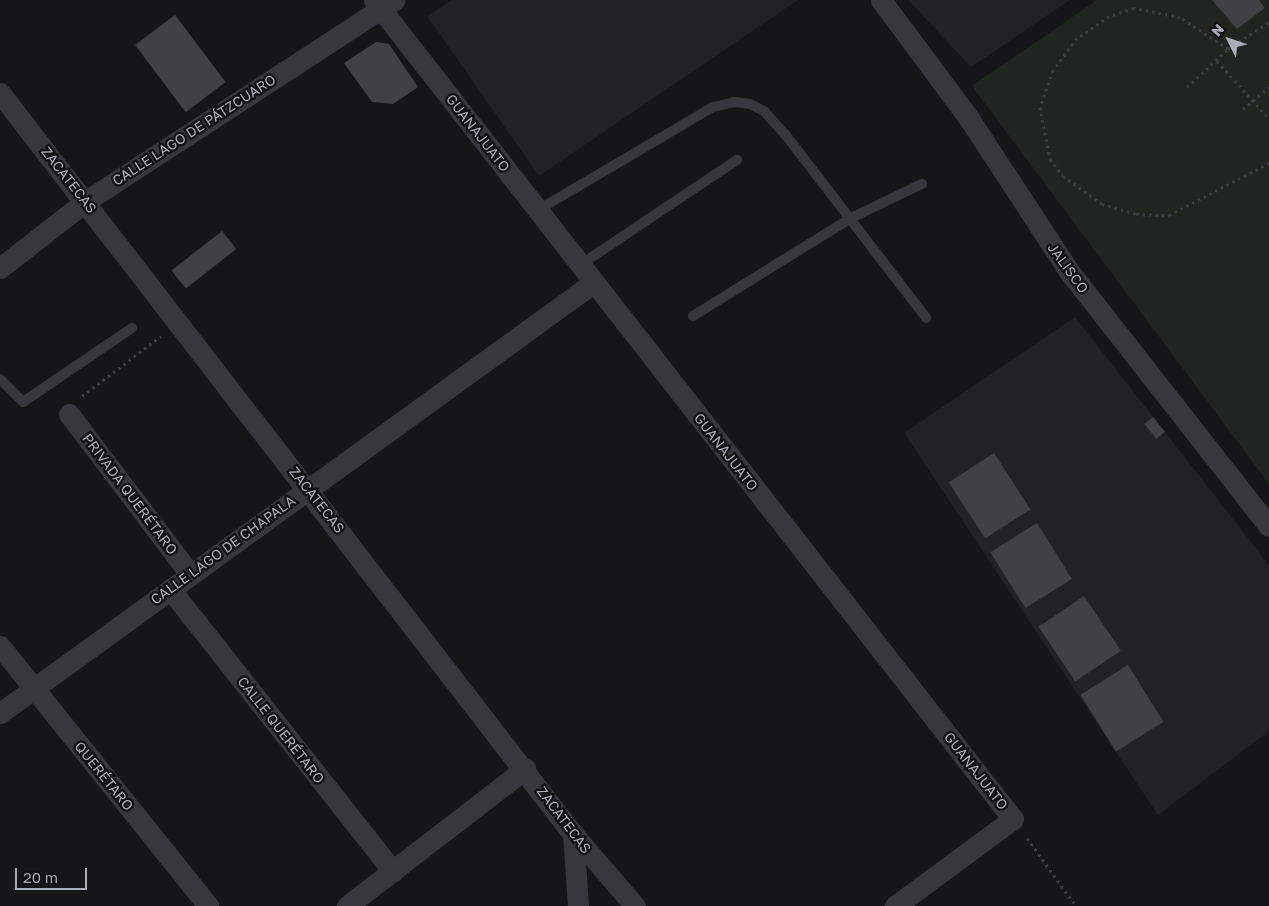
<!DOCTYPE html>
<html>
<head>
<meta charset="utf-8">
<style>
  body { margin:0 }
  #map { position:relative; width:1269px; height:906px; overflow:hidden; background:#161618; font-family:"Golos Text",sans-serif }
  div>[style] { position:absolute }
  .built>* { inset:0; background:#222225 }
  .green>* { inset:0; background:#1e261f }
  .building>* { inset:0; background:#404145; transform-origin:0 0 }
  .path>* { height:3px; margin-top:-1.5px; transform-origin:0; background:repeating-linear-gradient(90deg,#3d3f44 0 2.5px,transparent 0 6.5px) }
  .service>* { height:10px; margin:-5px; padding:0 5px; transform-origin:5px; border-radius:5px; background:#37383d }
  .minor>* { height:21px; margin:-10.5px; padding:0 10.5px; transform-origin:10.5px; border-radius:10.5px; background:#37383d }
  span { translate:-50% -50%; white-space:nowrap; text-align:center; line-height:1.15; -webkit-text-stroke:4.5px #111113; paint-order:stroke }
  .street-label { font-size:14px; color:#a8adb8 }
  .north { position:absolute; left:1204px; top:15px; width:50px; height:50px; -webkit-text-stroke:4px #111113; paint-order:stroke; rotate:311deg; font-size:14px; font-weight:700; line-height:20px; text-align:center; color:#a8adb8 }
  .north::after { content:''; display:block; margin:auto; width:18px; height:22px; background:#a8adb8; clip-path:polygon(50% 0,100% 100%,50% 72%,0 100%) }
  .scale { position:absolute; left:15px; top:868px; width:72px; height:22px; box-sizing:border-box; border:2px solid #a8adb8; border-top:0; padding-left:6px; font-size:15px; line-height:18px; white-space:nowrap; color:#a8adb8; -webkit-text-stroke:4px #111113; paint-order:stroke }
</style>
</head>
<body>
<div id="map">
  <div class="built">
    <div style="clip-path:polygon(452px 0,798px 0,539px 176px,427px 16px)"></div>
    <div style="clip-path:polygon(908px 0,1070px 0,971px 67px)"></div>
    <div style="clip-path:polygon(1075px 317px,1269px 565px,1269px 731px,1158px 815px,904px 433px)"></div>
  </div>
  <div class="green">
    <div style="clip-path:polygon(1097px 0,1269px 0,1269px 484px,972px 86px)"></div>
  </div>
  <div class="building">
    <div style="clip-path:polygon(1212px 0,1259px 0,1265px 8px,1237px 29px)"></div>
    <div style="left:175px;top:15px;width:84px;height:50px;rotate:53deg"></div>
    <div style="clip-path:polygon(376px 42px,389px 44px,418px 87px,393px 104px,372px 102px,344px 63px)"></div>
    <div style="left:222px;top:231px;width:23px;height:64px;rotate:52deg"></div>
    <div style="left:1153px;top:417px;width:19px;height:11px;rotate:51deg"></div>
    <div style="left:994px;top:453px;width:67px;height:54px;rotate:57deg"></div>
    <div style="left:1037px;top:523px;width:66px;height:55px;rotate:58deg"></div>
    <div style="left:1084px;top:596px;width:66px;height:55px;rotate:56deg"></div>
    <div style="left:1128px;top:665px;width:67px;height:56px;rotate:58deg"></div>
  </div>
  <div class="path">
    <div style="left:1228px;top:49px;width:58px;rotate:-146.3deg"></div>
    <div style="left:1180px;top:17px;width:47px;rotate:-168.9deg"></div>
    <div style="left:1134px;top:8px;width:26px;rotate:162deg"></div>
    <div style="left:1109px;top:16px;width:39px;rotate:145deg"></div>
    <div style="left:1077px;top:38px;width:40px;rotate:127deg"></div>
    <div style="left:1053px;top:70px;width:39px;rotate:109deg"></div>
    <div style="left:1040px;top:107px;width:53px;rotate:79.1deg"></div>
    <div style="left:1050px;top:159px;width:21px;rotate:53deg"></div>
    <div style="left:1063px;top:176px;width:48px;rotate:35.7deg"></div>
    <div style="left:1102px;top:204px;width:35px;rotate:16deg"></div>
    <div style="left:1136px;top:214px;width:33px;rotate:2deg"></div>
    <div style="left:1169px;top:215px;width:113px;rotate:-27.5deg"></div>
    <div style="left:1217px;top:61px;width:78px;rotate:48.1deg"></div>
    <div style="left:1187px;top:87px;width:56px;rotate:-42.8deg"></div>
    <div style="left:1228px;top:49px;width:49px;rotate:-33.4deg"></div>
    <div style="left:1243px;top:109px;width:34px;rotate:-40deg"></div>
    <div style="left:82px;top:396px;width:99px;rotate:-37.2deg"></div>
    <div style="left:1027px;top:838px;width:84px;rotate:54.2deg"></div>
  </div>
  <div class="service">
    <div style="left:538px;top:210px;width:203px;rotate:-30.5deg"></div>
    <div style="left:713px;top:107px;width:22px;rotate:-13deg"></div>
    <div style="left:734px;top:102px;width:16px;rotate:7deg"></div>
    <div style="left:750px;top:104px;width:16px;rotate:27deg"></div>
    <div style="left:764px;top:111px;width:31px;rotate:48deg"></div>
    <div style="left:785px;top:134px;width:232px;rotate:52.5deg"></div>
    <div style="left:580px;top:265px;width:189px;rotate:-33.8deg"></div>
    <div style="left:693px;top:316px;width:186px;rotate:-31.8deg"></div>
    <div style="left:851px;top:218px;width:79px;rotate:-25.6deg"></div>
    <div style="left:0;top:379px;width:33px;rotate:45deg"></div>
    <div style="left:23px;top:402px;width:132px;rotate:-34.2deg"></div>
  </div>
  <div class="minor">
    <div style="left:374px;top:0;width:1039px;rotate:52.04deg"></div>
    <div style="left:1013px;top:819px;width:147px;rotate:143.6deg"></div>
    <div style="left:881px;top:0;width:149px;rotate:53.4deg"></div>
    <div style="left:970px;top:120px;width:179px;rotate:56.8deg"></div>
    <div style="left:1068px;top:270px;width:325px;rotate:51.9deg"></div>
    <div style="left:0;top:93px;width:937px;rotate:52.29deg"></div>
    <div style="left:573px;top:834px;width:95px;rotate:49.3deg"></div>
    <div style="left:0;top:268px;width:109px;rotate:-37.9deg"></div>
    <div style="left:86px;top:201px;width:368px;rotate:-33.1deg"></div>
    <div style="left:69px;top:414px;width:201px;rotate:52.9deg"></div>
    <div style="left:170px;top:589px;width:360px;rotate:51.7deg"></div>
    <div style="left:0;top:646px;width:333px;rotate:51.3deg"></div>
    <div style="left:0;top:713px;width:732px;rotate:-35.95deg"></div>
    <div style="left:573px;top:834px;width:72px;rotate:86deg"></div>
    <div style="left:347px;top:906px;width:225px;rotate:-37.6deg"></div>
  </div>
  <div class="street-label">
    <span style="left:194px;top:130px;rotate:-33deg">CALLE LAGO DE PÁTZCUARO</span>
    <span style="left:478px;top:133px;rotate:52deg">GUANAJUATO</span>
    <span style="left:69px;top:180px;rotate:52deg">ZACATECAS</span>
    <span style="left:1068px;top:268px;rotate:54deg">JALISCO</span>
    <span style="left:726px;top:452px;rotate:52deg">GUANAJUATO</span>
    <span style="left:130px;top:494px;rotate:53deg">PRIVADA QUERÉTARO</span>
    <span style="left:317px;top:500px;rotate:52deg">ZACATECAS</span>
    <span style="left:223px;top:550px;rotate:-36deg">CALLE LAGO DE CHAPALA</span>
    <span style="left:281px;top:730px;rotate:52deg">CALLE QUERÉTARO</span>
    <span style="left:976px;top:771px;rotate:52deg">GUANAJUATO</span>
    <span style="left:104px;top:776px;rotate:51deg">QUERÉTARO</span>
    <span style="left:564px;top:820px;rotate:53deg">ZACATECAS</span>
  </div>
  <div class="north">N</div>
  <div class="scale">20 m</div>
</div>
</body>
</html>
